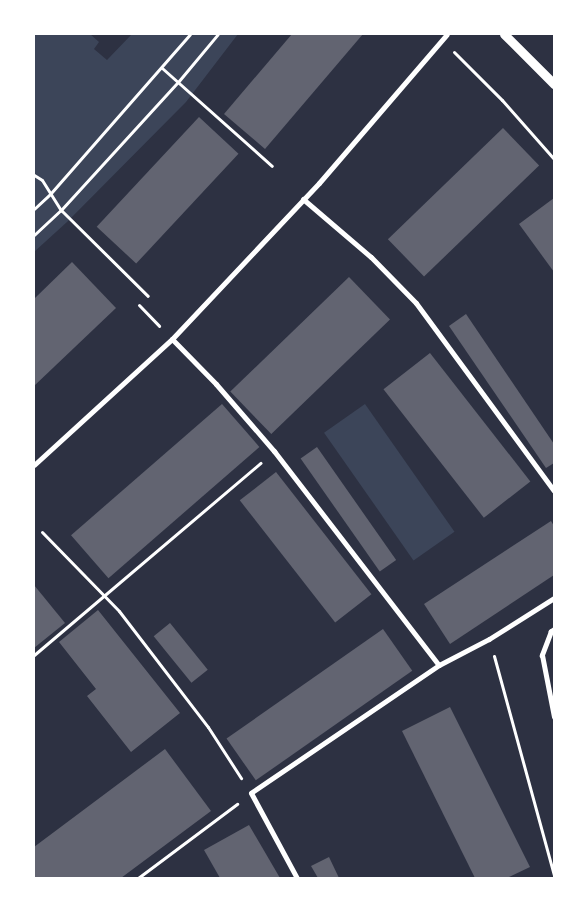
<!DOCTYPE html>
<html>
<head>
<meta charset="utf-8">
<style>
  body { margin:0 }
  #map { position:relative; width:588px; height:912px; overflow:hidden; background:#2d3142; font-family:Helvetica,sans-serif }
  div>[style] { position:absolute }
  .green>* { inset:0; background:#3c4559; transform-origin:0 0 }
  .building>* { inset:0; background:#626471; transform-origin:0 0 }
  .path>* { height:3px; margin:-1.5px; padding:0 1.5px; transform-origin:1.5px; border-radius:1.5px; background:#fff }
  .minor>* { height:5px; margin:-2.5px; padding:0 2.5px; transform-origin:2.5px; border-radius:2.5px; background:#fff }
  .tertiary>* { height:9px; margin:-4.5px; padding:0 4.5px; transform-origin:4.5px; border-radius:4.5px; background:#fff }
  span { translate:-50% -50%; white-space:nowrap; text-align:center; line-height:1.15; -webkit-text-stroke:4px #fff; paint-order:stroke }
  .frame { position:absolute; inset:0; border:35px solid #fff; pointer-events:none }
</style>
</head>
<body>
<div id="map">
  <div class="green">
    <div style="clip-path:polygon(34px 34px,90px 34px,99px 42px,94px 49px,107px 60px,132px 34px,238px 34px,186px 102px,67px 222px,34px 252px)"></div>
    <div style="left:365px;top:404px;width:156px;height:50px;rotate:55deg"></div>
  </div>
  <div class="building">
    <div style="clip-path:polygon(292px 34px,363px 34px,265px 149px,224px 114px)"></div>
    <div style="left:199px;top:117px;width:54px;height:150px;rotate:43deg"></div>
    <div style="left:503px;top:128px;width:52px;height:160px;rotate:46deg"></div>
    <div style="clip-path:polygon(554px 198px,554px 272px,519px 224px)"></div>
    <div style="clip-path:polygon(72px 262px,116px 308px,34px 386px,34px 299px)"></div>
    <div style="left:349px;top:277px;width:59px;height:165px;rotate:46deg"></div>
    <div style="clip-path:polygon(466px 314px,554px 444px,554px 463px,546px 468px,449px 326px)"></div>
    <div style="left:430px;top:353px;width:163px;height:59px;rotate:52deg"></div>
    <div style="left:222px;top:404px;width:57px;height:200px;rotate:49deg"></div>
    <div style="left:317px;top:447px;width:138px;height:20px;rotate:55deg"></div>
    <div style="left:276px;top:472px;width:155px;height:46px;rotate:52deg"></div>
    <div style="clip-path:polygon(551px 521px,554px 526px,554px 575px,450px 644px,424px 604px)"></div>
    <div style="clip-path:polygon(34px 585px,65px 623px,34px 648px)"></div>
    <div style="clip-path:polygon(98px 610px,180px 713px,131px 752px,87px 696px,96px 689px,59px 642px)"></div>
    <div style="left:170px;top:623px;width:60px;height:21px;rotate:51deg"></div>
    <div style="left:383px;top:629px;width:51px;height:191px;rotate:55deg"></div>
    <div style="clip-path:polygon(450px 707px,530px 867px,507px 878px,475px 878px,402px 731px)"></div>
    <div style="clip-path:polygon(165px 749px,211px 811px,121px 878px,34px 878px,34px 847px)"></div>
    <div style="clip-path:polygon(249px 825px,280px 878px,220px 878px,204px 850px)"></div>
    <div style="clip-path:polygon(329px 857px,339px 878px,318px 878px,311px 866px)"></div>
  </div>
  <div class="path">
    <div style="left:454px;top:52px;width:68px;rotate:45deg"></div>
    <div style="left:502px;top:100px;width:79px;rotate:48.6deg"></div>
    <div style="left:162px;top:68px;width:147px;rotate:41.7deg"></div>
    <div style="left:34px;top:175px;width:9px;rotate:32deg"></div>
    <div style="left:42px;top:180px;width:36px;rotate:58deg"></div>
    <div style="left:61px;top:210px;width:122px;rotate:44.7deg"></div>
    <div style="left:34px;top:209px;width:23px;rotate:-43deg"></div>
    <div style="left:51px;top:193px;width:211px;rotate:-48.8deg"></div>
    <div style="left:34px;top:235px;width:37px;rotate:-43deg"></div>
    <div style="left:61px;top:210px;width:173px;rotate:-47.6deg"></div>
    <div style="left:178px;top:82px;width:62px;rotate:-50.2deg"></div>
    <div style="left:139px;top:305px;width:29px;rotate:46deg"></div>
    <div style="left:42px;top:532px;width:110px;rotate:45.7deg"></div>
    <div style="left:119px;top:611px;width:146px;rotate:52.5deg"></div>
    <div style="left:208px;top:727px;width:61px;rotate:57.1deg"></div>
    <div style="left:34px;top:655px;width:297px;rotate:-40.3deg"></div>
    <div style="left:494px;top:656px;width:228px;rotate:74.7deg"></div>
    <div style="left:138px;top:878px;width:124px;rotate:-36.8deg"></div>
  </div>
  <div class="minor">
    <div style="left:303px;top:199px;width:89px;rotate:40.5deg"></div>
    <div style="left:371px;top:257px;width:64px;rotate:45.6deg"></div>
    <div style="left:416px;top:303px;width:233px;rotate:53.7deg"></div>
    <div style="left:172px;top:339px;width:63px;rotate:45.6deg"></div>
    <div style="left:216px;top:384px;width:89px;rotate:49.1deg"></div>
    <div style="left:274px;top:451px;width:270px;rotate:52.4deg"></div>
    <div style="left:439px;top:665px;width:227px;rotate:145.8deg"></div>
    <div style="left:251px;top:793px;width:97px;rotate:61.6deg"></div>
    <div style="left:34px;top:465px;width:187px;rotate:-42.4deg"></div>
    <div style="left:172px;top:339px;width:214px;rotate:-46.7deg"></div>
    <div style="left:319px;top:183px;width:196px;rotate:-49.3deg"></div>
    <div style="left:554px;top:629px;width:4px;rotate:146deg"></div>
    <div style="left:551px;top:631px;width:26px;rotate:111deg"></div>
    <div style="left:542px;top:655px;width:63px;rotate:79deg"></div>
    <div style="left:439px;top:665px;width:56px;rotate:-27.5deg"></div>
    <div style="left:489px;top:639px;width:77px;rotate:-32.2deg"></div>
  </div>
  <div class="tertiary">
    <div style="left:504px;top:34px;width:71px;rotate:45deg"></div>
  </div>
  <div class="frame"></div>
</div>
</body>
</html>
